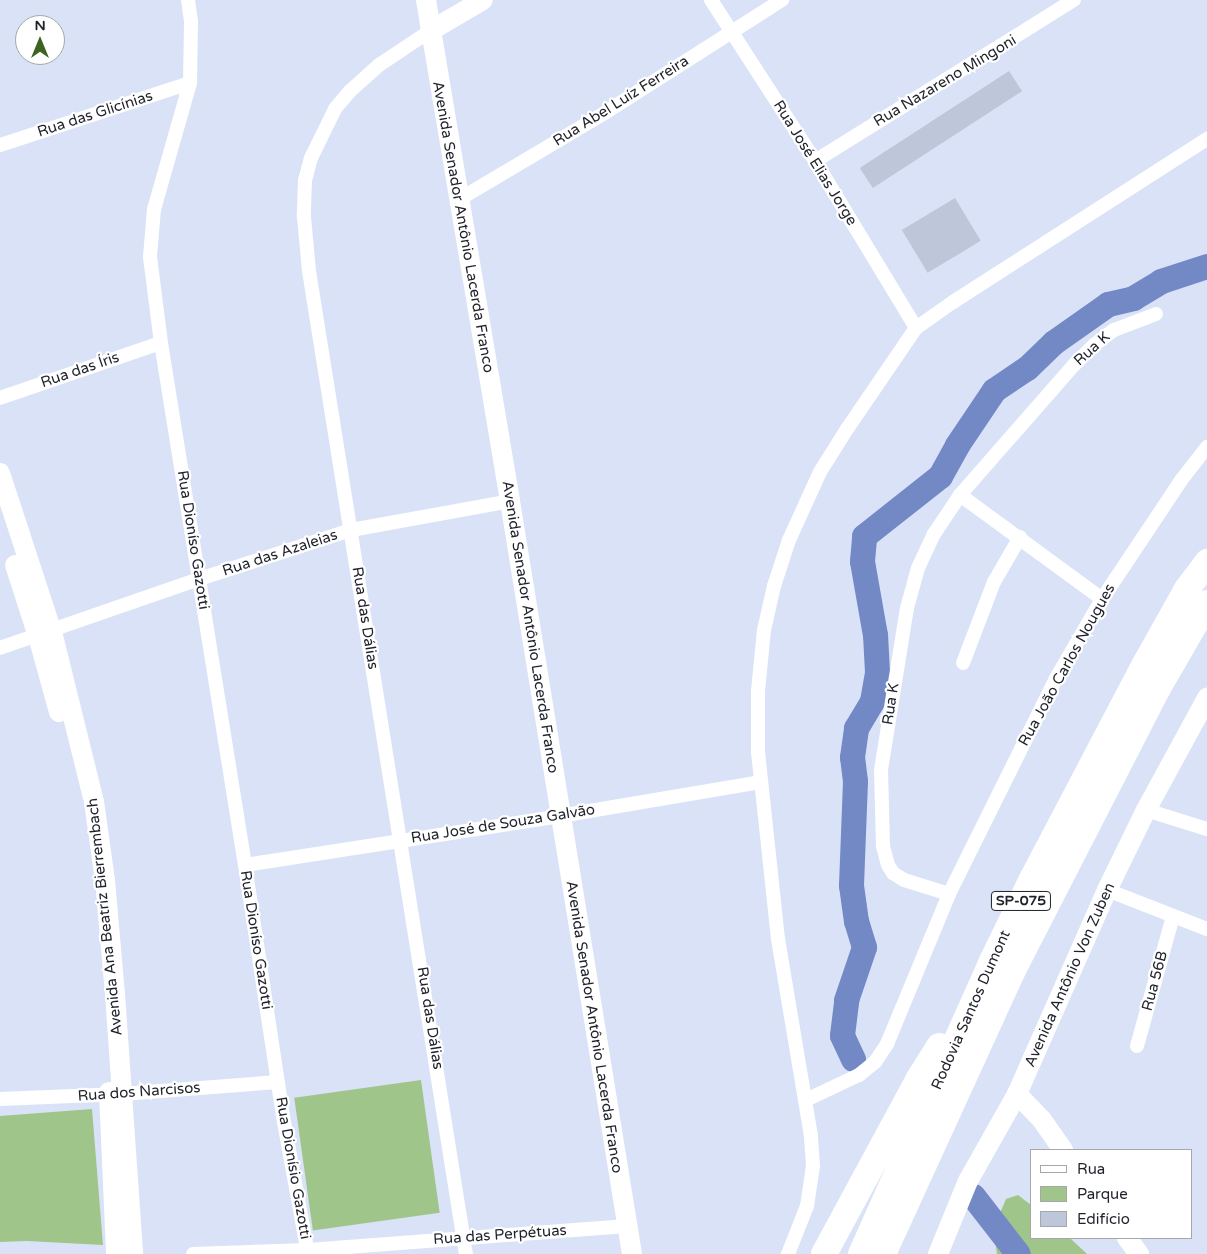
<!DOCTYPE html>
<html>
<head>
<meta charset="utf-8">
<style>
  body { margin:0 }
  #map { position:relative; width:1207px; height:1254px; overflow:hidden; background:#dae2f7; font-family:"Varela Round",sans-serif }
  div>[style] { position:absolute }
  .green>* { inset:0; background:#9fc58b; transform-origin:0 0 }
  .river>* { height:25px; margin:-12.5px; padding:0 12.5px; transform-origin:12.5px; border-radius:12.5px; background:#7389c6 }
  .building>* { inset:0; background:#bec6da; transform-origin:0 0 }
  .street>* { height:14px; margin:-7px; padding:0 7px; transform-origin:7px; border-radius:7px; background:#fff }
  .secondary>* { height:20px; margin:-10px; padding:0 10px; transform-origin:10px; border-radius:10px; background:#fff }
  .highway>* { height:26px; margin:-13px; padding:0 13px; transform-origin:13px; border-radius:13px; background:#fff }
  span { translate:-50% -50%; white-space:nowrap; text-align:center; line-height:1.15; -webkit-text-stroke:4.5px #fff; paint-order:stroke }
  .shield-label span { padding:1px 4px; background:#fff; border:1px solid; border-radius:4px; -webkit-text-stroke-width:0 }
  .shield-label { font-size:14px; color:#1f222a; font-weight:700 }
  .street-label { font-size:15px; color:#1f222a }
  .legend { position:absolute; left:1030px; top:1149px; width:162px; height:90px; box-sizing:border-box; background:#fff; border:1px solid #a5a7aa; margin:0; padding:6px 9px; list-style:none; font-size:15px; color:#1f222a }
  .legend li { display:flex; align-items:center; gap:10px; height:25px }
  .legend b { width:25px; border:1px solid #a5a7aa }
  .north { position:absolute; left:15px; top:15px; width:50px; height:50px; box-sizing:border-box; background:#fff; border:1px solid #a5a7aa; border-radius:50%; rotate:0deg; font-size:14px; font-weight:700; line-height:20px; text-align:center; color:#1f222a }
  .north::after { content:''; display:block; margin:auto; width:18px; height:22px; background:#3c6420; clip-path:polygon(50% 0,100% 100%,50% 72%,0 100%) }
</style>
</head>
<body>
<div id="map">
  <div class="green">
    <div style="left:421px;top:1080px;width:134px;height:128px;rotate:82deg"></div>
    <div style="clip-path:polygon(92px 1109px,103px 1245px,27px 1241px,0 1242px,0 1116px)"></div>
    <div style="clip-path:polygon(1018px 1195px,1031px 1205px,1031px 1238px,1070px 1238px,1087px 1254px,997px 1254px,995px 1240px,998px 1218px,1006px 1199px)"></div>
  </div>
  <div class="river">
    <div style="left:853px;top:1059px;width:26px;rotate:-115deg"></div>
    <div style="left:842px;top:1035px;width:35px;rotate:-83deg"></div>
    <div style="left:846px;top:1000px;width:56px;rotate:-71.2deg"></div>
    <div style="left:864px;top:947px;width:27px;rotate:-107deg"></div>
    <div style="left:856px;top:921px;width:36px;rotate:-98deg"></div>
    <div style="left:851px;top:885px;width:104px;rotate:-87.8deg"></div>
    <div style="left:855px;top:781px;width:24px;rotate:-97deg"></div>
    <div style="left:852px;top:757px;width:29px;rotate:-82deg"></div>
    <div style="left:856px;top:728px;width:31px;rotate:-59deg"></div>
    <div style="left:872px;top:701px;width:29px;rotate:-80deg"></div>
    <div style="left:877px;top:672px;width:37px;rotate:-93deg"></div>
    <div style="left:875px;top:635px;width:75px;rotate:-100deg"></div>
    <div style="left:862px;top:561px;width:25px;rotate:-85deg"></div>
    <div style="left:864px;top:536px;width:97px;rotate:-38.3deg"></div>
    <div style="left:940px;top:476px;width:35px;rotate:-61deg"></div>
    <div style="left:957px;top:445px;width:66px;rotate:-56.1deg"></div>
    <div style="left:994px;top:390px;width:40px;rotate:-34deg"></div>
    <div style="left:1027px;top:368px;width:37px;rotate:-44deg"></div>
    <div style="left:1054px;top:342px;width:66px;rotate:-35.1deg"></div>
    <div style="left:1108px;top:304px;width:26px;rotate:-13deg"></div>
    <div style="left:1133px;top:298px;width:33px;rotate:-31deg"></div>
    <div style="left:1161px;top:281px;width:48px;rotate:-18.1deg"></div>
    <div style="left:973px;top:1196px;width:73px;rotate:52.2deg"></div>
  </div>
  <div class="building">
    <div style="left:1009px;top:71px;width:24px;height:178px;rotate:57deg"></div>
    <div style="left:955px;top:198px;width:50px;height:62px;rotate:59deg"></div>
  </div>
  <div class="street">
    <div style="left:188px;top:0;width:22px;rotate:82deg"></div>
    <div style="left:191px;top:22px;width:61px;rotate:90.9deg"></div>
    <div style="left:190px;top:83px;width:131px;rotate:105.9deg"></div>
    <div style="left:154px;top:209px;width:48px;rotate:94.8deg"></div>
    <div style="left:150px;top:257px;width:87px;rotate:82.7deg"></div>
    <div style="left:161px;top:343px;width:529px;rotate:80.86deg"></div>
    <div style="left:245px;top:865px;width:260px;rotate:81.4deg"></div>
    <div style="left:284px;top:1122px;width:134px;rotate:79.7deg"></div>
    <div style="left:711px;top:0;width:192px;rotate:57.1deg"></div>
    <div style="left:815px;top:161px;width:195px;rotate:58.8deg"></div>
    <div style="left:430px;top:31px;width:61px;rotate:146.3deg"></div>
    <div style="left:379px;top:65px;width:39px;rotate:138deg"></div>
    <div style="left:350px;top:91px;width:23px;rotate:130deg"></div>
    <div style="left:335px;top:109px;width:55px;rotate:116.1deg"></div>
    <div style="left:311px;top:158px;width:23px;rotate:105deg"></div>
    <div style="left:305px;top:180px;width:37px;rotate:92deg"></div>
    <div style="left:304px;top:217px;width:54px;rotate:84.7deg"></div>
    <div style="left:309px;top:271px;width:995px;rotate:80.93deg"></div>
    <div style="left:0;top:145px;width:200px;rotate:-18.1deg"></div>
    <div style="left:815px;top:161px;width:305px;rotate:-31.9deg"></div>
    <div style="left:458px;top:200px;width:172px;rotate:-30.7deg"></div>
    <div style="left:606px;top:112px;width:209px;rotate:-32.5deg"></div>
    <div style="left:0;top:398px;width:170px;rotate:-18.9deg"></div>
    <div style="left:960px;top:495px;width:176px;rotate:36.2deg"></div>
    <div style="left:0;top:648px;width:211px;rotate:-19.1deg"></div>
    <div style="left:199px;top:579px;width:160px;rotate:-17.9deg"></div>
    <div style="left:351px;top:530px;width:162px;rotate:-10.3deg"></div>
    <div style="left:963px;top:663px;width:87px;rotate:-69.1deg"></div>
    <div style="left:994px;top:582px;width:52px;rotate:-60deg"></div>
    <div style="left:1146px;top:810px;width:64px;rotate:17.3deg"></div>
    <div style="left:245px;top:865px;width:319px;rotate:-8.8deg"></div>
    <div style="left:560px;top:816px;width:203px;rotate:-9.6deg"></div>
    <div style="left:1107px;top:890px;width:107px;rotate:21.3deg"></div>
    <div style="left:949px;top:894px;width:47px;rotate:-162.7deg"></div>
    <div style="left:904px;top:880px;width:13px;rotate:-148deg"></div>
    <div style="left:893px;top:873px;width:9px;rotate:-122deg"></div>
    <div style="left:888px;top:865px;width:20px;rotate:-105deg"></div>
    <div style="left:883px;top:846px;width:76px;rotate:-91.5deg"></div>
    <div style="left:881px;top:770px;width:164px;rotate:-80.9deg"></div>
    <div style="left:907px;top:608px;width:41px;rotate:-74.6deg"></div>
    <div style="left:918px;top:568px;width:38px;rotate:-65deg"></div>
    <div style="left:934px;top:534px;width:47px;rotate:-56.3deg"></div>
    <div style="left:960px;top:495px;width:173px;rotate:-48.8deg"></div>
    <div style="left:1074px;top:365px;width:28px;rotate:-45deg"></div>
    <div style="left:1094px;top:345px;width:25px;rotate:-37deg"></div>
    <div style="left:1114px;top:330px;width:45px;rotate:-20.9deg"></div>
    <div style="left:1137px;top:1046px;width:135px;rotate:-74.5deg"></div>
    <div style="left:0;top:1099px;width:122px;rotate:-2.3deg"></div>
    <div style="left:122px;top:1094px;width:156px;rotate:-4.4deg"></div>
    <div style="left:806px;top:1100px;width:59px;rotate:-25.3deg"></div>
    <div style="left:859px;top:1075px;width:21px;rotate:-39deg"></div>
    <div style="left:875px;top:1062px;width:22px;rotate:-56deg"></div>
    <div style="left:887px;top:1044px;width:162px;rotate:-67.5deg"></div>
    <div style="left:949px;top:894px;width:239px;rotate:-63.6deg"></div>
    <div style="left:1055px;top:680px;width:94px;rotate:-59.9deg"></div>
    <div style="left:1102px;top:599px;width:144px;rotate:-56.3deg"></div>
    <div style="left:1182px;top:479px;width:41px;rotate:-52deg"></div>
    <div style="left:193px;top:1254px;width:115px;rotate:-2deg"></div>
    <div style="left:308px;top:1250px;width:320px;rotate:-4.3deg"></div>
    <div style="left:788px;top:1254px;width:52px;rotate:-68.4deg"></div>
    <div style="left:807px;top:1206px;width:40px;rotate:-81.5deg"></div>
    <div style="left:813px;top:1166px;width:30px;rotate:-94deg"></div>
    <div style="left:811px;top:1136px;width:200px;rotate:-99.5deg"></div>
    <div style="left:778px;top:939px;width:189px;rotate:-96.1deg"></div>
    <div style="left:758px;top:751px;width:60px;rotate:-90deg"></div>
    <div style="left:758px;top:691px;width:61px;rotate:-84.4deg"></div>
    <div style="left:764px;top:630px;width:45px;rotate:-77.2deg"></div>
    <div style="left:774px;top:586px;width:48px;rotate:-71.9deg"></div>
    <div style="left:789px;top:540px;width:75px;rotate:-65.5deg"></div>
    <div style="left:820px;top:472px;width:51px;rotate:-57.9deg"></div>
    <div style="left:847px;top:429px;width:122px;rotate:-55.7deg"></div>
    <div style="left:916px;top:328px;width:45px;rotate:-35.1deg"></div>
    <div style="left:953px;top:302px;width:302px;rotate:-32.7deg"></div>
  </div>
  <div class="secondary">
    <div style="left:426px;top:0;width:508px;rotate:80.48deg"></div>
    <div style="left:510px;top:501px;width:763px;rotate:80.8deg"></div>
    <div style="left:430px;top:31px;width:61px;rotate:-30.3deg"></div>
    <div style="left:0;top:473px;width:167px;rotate:71.9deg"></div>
    <div style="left:52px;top:632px;width:175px;rotate:76.1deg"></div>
    <div style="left:94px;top:802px;width:79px;rotate:82deg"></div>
    <div style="left:105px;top:880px;width:114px;rotate:85deg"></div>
    <div style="left:115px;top:994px;width:261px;rotate:86deg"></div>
    <div style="left:15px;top:565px;width:75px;rotate:72.1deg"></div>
    <div style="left:38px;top:636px;width:79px;rotate:74.6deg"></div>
    <div style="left:109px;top:1092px;width:162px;rotate:87.5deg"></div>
    <div style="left:1017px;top:1094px;width:36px;rotate:46deg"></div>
    <div style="left:1042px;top:1120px;width:37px;rotate:55deg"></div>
    <div style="left:1127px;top:1238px;width:20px;rotate:53deg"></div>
    <div style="left:938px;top:1254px;width:79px;rotate:-67.7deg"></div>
    <div style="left:968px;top:1181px;width:100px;rotate:-60.6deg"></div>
    <div style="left:1017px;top:1094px;width:223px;rotate:-66.2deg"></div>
    <div style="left:1107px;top:890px;width:89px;rotate:-64deg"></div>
    <div style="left:1146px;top:810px;width:128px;rotate:-61.4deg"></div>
  </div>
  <div class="highway">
    <div style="left:824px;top:1254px;width:198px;rotate:-61.6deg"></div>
    <div style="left:918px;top:1080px;width:40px;rotate:-58deg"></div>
    <div style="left:861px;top:1254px;width:319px;rotate:-65.9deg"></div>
    <div style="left:991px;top:963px;width:93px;rotate:-64deg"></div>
    <div style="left:1032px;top:879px;width:245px;rotate:-62.3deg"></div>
    <div style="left:1146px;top:662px;width:84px;rotate:-60.7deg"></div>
    <div style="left:1187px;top:589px;width:34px;rotate:-53deg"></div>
    <div style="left:883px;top:1254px;width:312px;rotate:-65.4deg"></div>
    <div style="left:1013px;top:970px;width:317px;rotate:-62.8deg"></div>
    <div style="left:1158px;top:688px;width:98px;rotate:-60deg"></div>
  </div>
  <div class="shield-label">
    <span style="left:1021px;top:901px">SP-075</span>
  </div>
  <div class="street-label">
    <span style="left:945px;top:81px;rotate:-31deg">Rua Nazareno Mingoni</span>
    <span style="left:621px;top:101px;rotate:-32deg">Rua Abel Luíz Ferreira</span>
    <span style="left:95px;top:114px;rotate:-18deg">Rua das Glicínias</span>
    <span style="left:815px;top:163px;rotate:58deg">Rua José Elias Jorge</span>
    <span style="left:463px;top:227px;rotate:80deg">Avenida Senador Antônio Lacerda Franco</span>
    <span style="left:1092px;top:349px;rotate:-42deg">Rua K</span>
    <span style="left:80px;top:370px;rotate:-19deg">Rua das Íris</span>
    <span style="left:193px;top:540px;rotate:81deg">Rua Dioníso Gazotti</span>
    <span style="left:280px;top:553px;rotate:-18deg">Rua das Azaleias</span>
    <span style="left:365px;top:618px;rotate:81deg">Rua das Dálias</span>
    <span style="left:530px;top:627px;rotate:81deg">Avenida Senador Antônio Lacerda Franco</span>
    <span style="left:1067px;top:665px;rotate:-61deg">Rua João Carlos Nougues</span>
    <span style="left:891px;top:704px;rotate:-81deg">Rua K</span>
    <span style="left:503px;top:824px;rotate:-9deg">Rua José de Souza Galvão</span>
    <span style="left:105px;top:917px;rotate:-96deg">Avenida Ana Beatriz Bierrembach</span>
    <span style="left:256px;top:940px;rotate:81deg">Rua Dioníso Gazotti</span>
    <span style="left:1070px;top:975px;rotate:-66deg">Avenida Antônio Von Zuben</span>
    <span style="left:1155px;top:981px;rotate:-75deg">Rua 56B</span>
    <span style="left:971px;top:1010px;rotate:-66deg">Rodovia Santos Dumont</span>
    <span style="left:430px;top:1018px;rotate:81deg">Rua das Dálias</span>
    <span style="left:594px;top:1027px;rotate:81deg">Avenida Senador Antônio Lacerda Franco</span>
    <span style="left:139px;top:1092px;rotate:-4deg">Rua dos Narcisos</span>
    <span style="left:293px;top:1168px;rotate:80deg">Rua Dionísio Gazotti</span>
    <span style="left:500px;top:1235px;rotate:-4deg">Rua das Perpétuas</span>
  </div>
  <ul class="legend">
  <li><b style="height:6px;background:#fff"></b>Rua</li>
  <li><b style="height:14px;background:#9fc58b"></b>Parque</li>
  <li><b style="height:14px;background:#bec6da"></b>Edifício</li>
  </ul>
  <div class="north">N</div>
</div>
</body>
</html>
